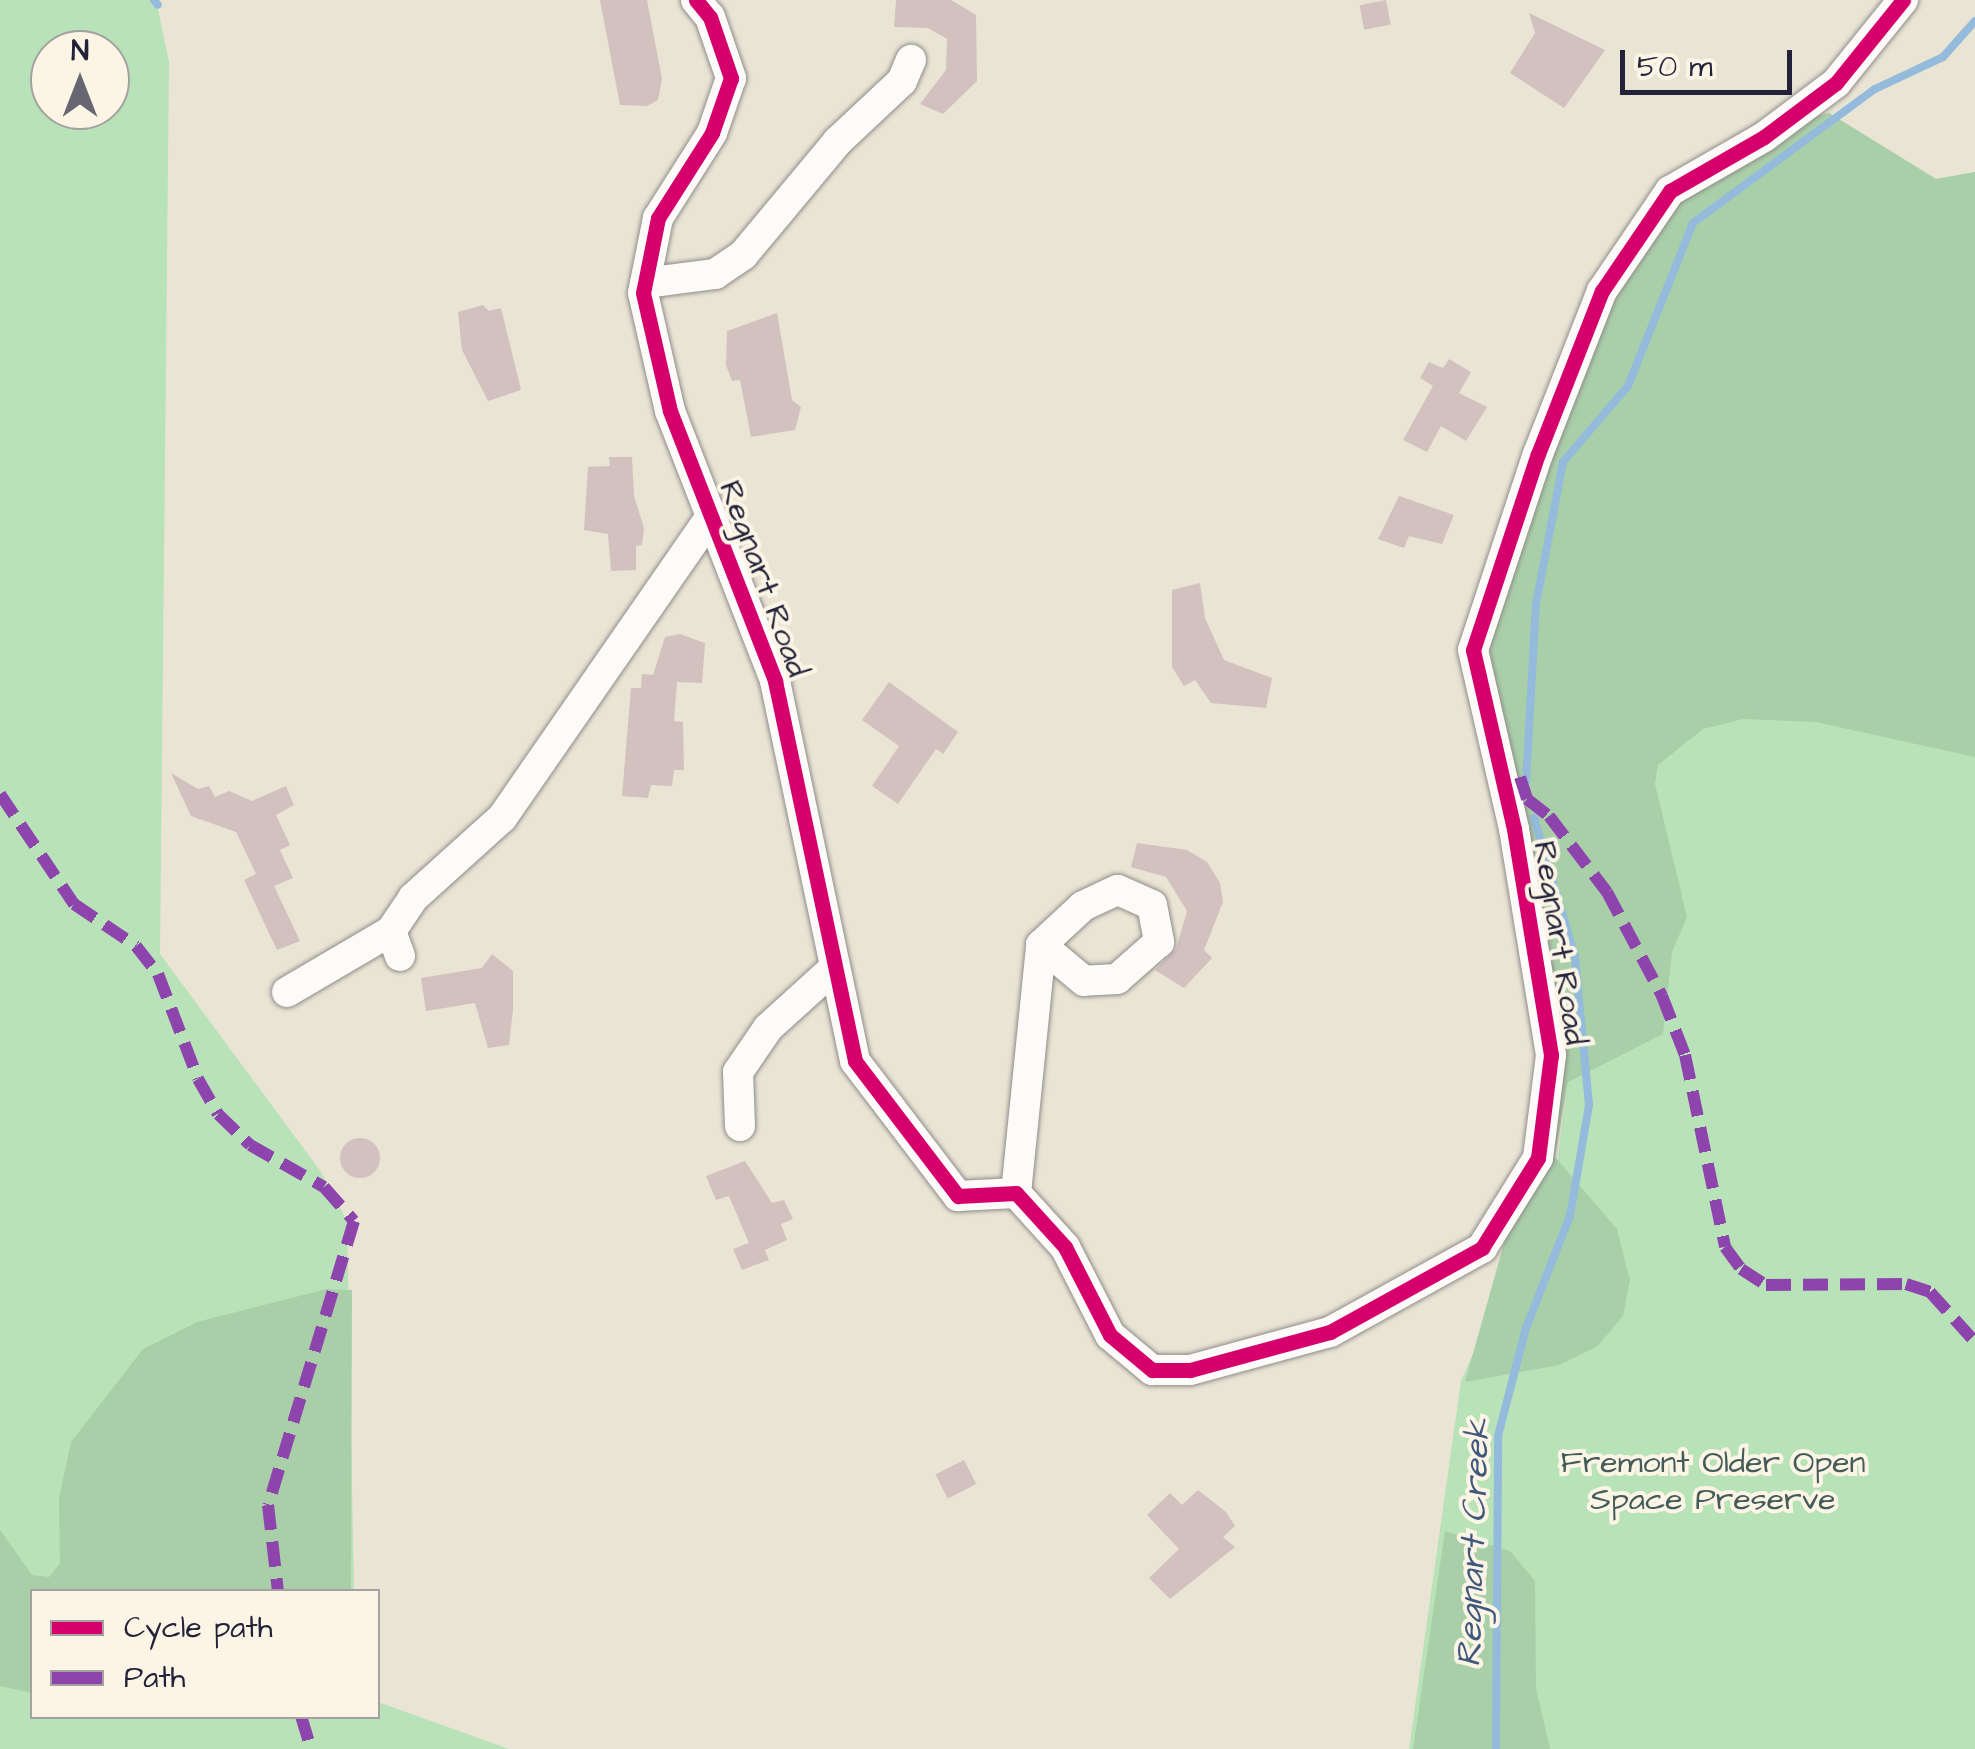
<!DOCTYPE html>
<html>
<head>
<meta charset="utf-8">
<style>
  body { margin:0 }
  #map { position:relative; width:1975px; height:1749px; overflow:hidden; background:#e9e4d4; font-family:"Architects Daughter",sans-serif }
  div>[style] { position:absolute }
  .green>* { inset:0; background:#b8e2b7 }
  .forest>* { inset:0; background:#a9cfa9 }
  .stream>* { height:8px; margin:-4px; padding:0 4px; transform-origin:4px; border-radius:4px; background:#94bbdc }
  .building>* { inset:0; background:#d3c1c0; transform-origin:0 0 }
  .round { border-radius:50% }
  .roads { filter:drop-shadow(0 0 2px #8f8d89) drop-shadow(0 0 2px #8f8d89) }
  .minor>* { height:30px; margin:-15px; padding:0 15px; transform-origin:15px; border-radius:15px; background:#fcfbf9 }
  .quiet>* { height:12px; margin-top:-6px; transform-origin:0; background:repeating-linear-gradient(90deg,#8e44ad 0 25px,transparent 0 37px) }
  .cycleway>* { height:15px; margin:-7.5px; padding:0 7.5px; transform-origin:7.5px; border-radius:7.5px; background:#d6006c }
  span { translate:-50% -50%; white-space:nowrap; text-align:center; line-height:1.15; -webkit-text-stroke:8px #fcf5e5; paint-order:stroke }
  .street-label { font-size:32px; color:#22223b }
  .park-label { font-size:32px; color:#435b59 }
  .water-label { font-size:35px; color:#41587d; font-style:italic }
  .legend { position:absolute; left:30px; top:1589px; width:350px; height:130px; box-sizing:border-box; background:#fcf5e5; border:2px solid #a5a1a1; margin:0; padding:12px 18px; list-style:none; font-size:30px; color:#22223b }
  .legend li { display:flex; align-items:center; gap:20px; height:50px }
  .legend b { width:50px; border:2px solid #a5a1a1 }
  .north { position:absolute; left:30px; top:30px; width:100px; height:100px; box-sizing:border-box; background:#fcf5e5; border:2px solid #a5a1a1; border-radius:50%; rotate:0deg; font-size:28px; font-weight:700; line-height:40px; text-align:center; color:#22223b }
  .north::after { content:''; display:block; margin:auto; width:35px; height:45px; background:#686671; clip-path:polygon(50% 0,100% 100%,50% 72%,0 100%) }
  .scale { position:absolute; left:1620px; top:50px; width:172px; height:45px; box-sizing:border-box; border:5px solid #22223b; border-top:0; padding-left:12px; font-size:30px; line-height:35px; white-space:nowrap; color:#22223b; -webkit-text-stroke:8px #fcf5e5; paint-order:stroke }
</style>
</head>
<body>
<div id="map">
  <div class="green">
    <div style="clip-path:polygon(evenodd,0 0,156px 0,169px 62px,160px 954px,321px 1172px,347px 1221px,354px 1591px,32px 1592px,32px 1716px,378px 1716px,378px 1702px,509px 1749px,0 1749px,0 0,50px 50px,110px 50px,110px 110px,50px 110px,50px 50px)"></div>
    <div style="clip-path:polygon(1829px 113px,1936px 179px,1975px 172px,1975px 1749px,1409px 1749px,1461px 1381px,1557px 1164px,1568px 1082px)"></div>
  </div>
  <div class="forest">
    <div style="clip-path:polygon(1829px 113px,1936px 179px,1975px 172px,1975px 757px,1816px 722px,1743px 719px,1703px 729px,1658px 765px,1655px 784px,1687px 917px,1672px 952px,1663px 1034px,1568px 1082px,1555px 1157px,1617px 1229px,1630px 1280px,1623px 1316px,1598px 1346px,1559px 1365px,1465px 1382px,1528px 1158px,1545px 1055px,1469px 631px,1526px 456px,1666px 185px,1764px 128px)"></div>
    <div style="clip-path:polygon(327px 1289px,352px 1290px,351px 1591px,32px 1592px,32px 1693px,0 1686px,0 1530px,32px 1575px,49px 1577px,60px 1563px,59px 1499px,71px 1442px,143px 1349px,197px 1322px)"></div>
    <div style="clip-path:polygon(1445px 1531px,1510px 1551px,1535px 1581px,1536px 1688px,1550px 1749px,1413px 1749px)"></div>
  </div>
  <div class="stream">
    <div style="left:154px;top:0;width:6px;rotate:51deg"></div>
    <div style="left:1526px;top:782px;width:178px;rotate:-86.8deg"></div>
    <div style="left:1536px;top:604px;width:145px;rotate:-79.2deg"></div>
    <div style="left:1563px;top:462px;width:100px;rotate:-49.5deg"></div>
    <div style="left:1628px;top:386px;width:175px;rotate:-68.3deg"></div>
    <div style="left:1693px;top:223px;width:226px;rotate:-36.4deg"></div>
    <div style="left:1875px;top:89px;width:75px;rotate:-25.2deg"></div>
    <div style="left:1943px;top:57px;width:48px;rotate:-48.4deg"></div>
    <div style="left:1496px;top:1749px;width:313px;rotate:-89.6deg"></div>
    <div style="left:1498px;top:1436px;width:112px;rotate:-75.5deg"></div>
    <div style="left:1526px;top:1328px;width:120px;rotate:-68.6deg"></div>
    <div style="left:1570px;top:1216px;width:113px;rotate:-80.3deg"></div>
    <div style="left:1589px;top:1105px;width:149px;rotate:-95.4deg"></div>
    <div style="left:1575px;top:957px;width:145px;rotate:-106.4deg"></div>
  </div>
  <div class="building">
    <div style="clip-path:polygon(600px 0,647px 0,662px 79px,658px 100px,647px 106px,620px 105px)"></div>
    <div style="clip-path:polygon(896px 0,951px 0,976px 15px,977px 81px,943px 114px,920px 104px,946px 70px,947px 39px,928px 28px,894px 27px)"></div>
    <div style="left:1386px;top:0;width:25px;height:27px;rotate:79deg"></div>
    <div style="clip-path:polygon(1529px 13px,1605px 50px,1564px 108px,1510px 73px,1535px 33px)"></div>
    <div style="clip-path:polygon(483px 305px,489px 311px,501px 308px,521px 390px,488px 401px,462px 350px,458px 312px)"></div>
    <div style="clip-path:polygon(777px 313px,792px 400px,801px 407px,795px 430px,751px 437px,740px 380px,732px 381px,726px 365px,727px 331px)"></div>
    <div style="clip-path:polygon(1449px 359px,1471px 372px,1459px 393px,1487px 407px,1466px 441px,1441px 426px,1427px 452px,1403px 440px,1433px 386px,1420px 378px,1429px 362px,1443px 368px)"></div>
    <div style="clip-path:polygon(609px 457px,632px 457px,634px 496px,644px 528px,642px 545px,636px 546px,636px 570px,611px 571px,608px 534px,584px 530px,588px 467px,610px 466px)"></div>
    <div style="clip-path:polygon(1399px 496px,1454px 515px,1442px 544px,1409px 536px,1404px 548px,1378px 539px)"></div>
    <div style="clip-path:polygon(1200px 583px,1205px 618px,1224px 660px,1272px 678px,1266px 708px,1211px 703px,1195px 680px,1184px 686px,1172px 667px,1172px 590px)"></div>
    <div style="clip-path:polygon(680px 634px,705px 643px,702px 683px,677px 682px,674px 721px,683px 722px,684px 770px,674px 770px,672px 786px,651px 785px,648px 798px,622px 796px,631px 688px,641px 688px,642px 674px,653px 675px,665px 637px)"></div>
    <div style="clip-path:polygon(889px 682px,958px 732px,943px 754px,936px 749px,898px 804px,872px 786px,899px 746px,862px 720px)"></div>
    <div style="clip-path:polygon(171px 773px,198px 789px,209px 786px,215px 797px,229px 791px,252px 801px,286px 786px,294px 805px,276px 815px,290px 845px,280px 850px,293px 878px,274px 886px,300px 941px,277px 950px,244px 880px,256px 874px,236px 832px,191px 816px)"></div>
    <div style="clip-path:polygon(1137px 843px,1187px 850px,1207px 862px,1220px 883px,1223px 902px,1204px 950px,1212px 958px,1184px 988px,1155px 970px,1176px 949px,1187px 911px,1166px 877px,1131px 867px)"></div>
    <div style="clip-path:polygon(492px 954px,513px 971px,513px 1010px,509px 1045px,488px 1048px,475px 1003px,426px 1011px,421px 978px,482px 968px)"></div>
    <div class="round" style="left:340px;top:1138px;width:40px;height:40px"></div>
    <div style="clip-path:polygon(745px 1161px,772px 1203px,784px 1200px,793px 1219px,781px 1224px,787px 1240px,765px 1250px,769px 1260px,742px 1270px,733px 1249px,749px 1243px,729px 1196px,716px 1200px,706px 1176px)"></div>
    <div style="left:964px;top:1460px;width:27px;height:32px;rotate:63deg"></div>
    <div style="clip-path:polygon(1198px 1490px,1226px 1512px,1235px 1526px,1223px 1537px,1235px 1547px,1170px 1599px,1149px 1578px,1179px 1549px,1147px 1515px,1170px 1493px,1182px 1505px)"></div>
  </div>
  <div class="roads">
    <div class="minor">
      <div style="left:696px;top:0;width:22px;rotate:51deg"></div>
      <div style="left:710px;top:17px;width:65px;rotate:71deg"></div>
      <div style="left:731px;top:78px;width:58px;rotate:109.1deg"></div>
      <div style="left:712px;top:133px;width:101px;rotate:122.4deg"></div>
      <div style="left:658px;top:218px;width:76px;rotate:101.3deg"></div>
      <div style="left:643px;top:293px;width:121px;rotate:77.1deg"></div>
      <div style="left:670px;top:411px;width:290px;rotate:68.7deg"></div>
      <div style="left:775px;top:681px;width:388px;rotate:78.1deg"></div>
      <div style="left:855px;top:1061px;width:170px;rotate:52.7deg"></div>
      <div style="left:958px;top:1196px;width:58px;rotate:-3deg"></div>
      <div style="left:1016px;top:1193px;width:73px;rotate:47.8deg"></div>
      <div style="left:1065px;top:1247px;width:99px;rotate:62.9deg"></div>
      <div style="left:1110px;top:1335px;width:55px;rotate:39.8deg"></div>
      <div style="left:1152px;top:1370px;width:38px"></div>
      <div style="left:1190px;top:1370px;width:145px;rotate:-15.2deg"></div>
      <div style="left:1330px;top:1332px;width:174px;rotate:-28.9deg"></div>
      <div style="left:1482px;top:1248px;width:106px;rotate:-58.1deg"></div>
      <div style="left:1538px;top:1158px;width:104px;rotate:-82.8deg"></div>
      <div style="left:1551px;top:1055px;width:229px;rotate:-99.3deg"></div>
      <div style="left:1514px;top:829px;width:184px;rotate:-102.9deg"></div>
      <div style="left:1473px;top:650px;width:206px;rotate:-71.7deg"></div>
      <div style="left:1538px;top:454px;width:175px;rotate:-68.6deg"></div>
      <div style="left:1602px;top:291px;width:121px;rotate:-55.8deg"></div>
      <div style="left:1670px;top:191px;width:108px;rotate:-29.9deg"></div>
      <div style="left:1764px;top:137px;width:90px;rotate:-36.9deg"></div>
      <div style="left:1836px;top:83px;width:107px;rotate:-51.1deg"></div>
      <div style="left:645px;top:283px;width:71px;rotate:-7.3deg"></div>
      <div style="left:715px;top:274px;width:34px;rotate:-34deg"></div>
      <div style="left:743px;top:255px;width:147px;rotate:-50.2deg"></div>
      <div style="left:837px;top:142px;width:89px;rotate:-43.2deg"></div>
      <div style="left:902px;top:81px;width:23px;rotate:-67deg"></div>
      <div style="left:400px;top:956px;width:27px;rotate:-110deg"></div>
      <div style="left:391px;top:931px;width:40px;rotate:-56deg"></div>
      <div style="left:413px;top:898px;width:120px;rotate:-42deg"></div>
      <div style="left:502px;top:818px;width:367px;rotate:-55.3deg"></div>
      <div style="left:287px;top:992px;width:121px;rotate:-30.4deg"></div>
      <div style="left:740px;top:1126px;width:54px;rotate:-92.1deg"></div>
      <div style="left:738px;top:1072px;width:53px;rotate:-55.7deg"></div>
      <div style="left:768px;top:1028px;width:88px;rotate:-42.2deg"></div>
      <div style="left:1016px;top:1193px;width:249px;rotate:-84.2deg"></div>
      <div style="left:1041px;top:945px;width:57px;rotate:-42.9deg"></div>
      <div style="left:1083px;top:906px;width:38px;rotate:-25deg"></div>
      <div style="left:1118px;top:890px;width:37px;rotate:24deg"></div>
      <div style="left:1152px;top:905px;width:38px;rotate:79deg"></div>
      <div style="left:1159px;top:942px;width:56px;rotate:138.6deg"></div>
      <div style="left:1117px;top:979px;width:33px;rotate:177deg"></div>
      <div style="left:1084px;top:981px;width:56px;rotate:-140.1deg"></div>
    </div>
  </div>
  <div class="quiet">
    <div style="left:1520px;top:777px;width:23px;rotate:72deg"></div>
    <div style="left:1527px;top:799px;width:28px;rotate:38deg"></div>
    <div style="left:1549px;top:816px;width:96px;rotate:52.7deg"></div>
    <div style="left:1607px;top:892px;width:118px;rotate:62.1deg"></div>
    <div style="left:1662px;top:996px;width:63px;rotate:68.7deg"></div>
    <div style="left:1685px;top:1055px;width:196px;rotate:78.2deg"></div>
    <div style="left:1725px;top:1247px;width:27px;rotate:54deg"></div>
    <div style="left:1741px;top:1269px;width:30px;rotate:33deg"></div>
    <div style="left:1766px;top:1285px;width:140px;rotate:-0.4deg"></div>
    <div style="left:1906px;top:1284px;width:25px;rotate:18deg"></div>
    <div style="left:1930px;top:1292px;width:67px;rotate:48deg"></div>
    <div style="left:0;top:794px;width:133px;rotate:56.1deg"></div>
    <div style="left:74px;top:904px;width:75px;rotate:34.1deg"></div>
    <div style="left:136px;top:946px;width:36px;rotate:52deg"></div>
    <div style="left:158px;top:974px;width:112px;rotate:69.1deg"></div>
    <div style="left:198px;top:1079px;width:40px;rotate:60.3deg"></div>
    <div style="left:218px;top:1114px;width:45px;rotate:44.1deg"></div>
    <div style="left:250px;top:1145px;width:85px;rotate:29.6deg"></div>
    <div style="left:324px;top:1187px;width:45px;rotate:48.6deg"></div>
    <div style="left:354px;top:1221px;width:297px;rotate:106.8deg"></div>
    <div style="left:268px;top:1505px;width:88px;rotate:83.4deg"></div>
    <div style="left:301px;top:1716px;width:34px;rotate:73deg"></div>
  </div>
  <div class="cycleway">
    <div style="left:696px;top:0;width:22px;rotate:51deg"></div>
    <div style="left:710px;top:17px;width:65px;rotate:71deg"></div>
    <div style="left:731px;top:78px;width:58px;rotate:109.1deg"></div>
    <div style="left:712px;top:133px;width:101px;rotate:122.4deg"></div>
    <div style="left:658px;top:218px;width:76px;rotate:101.3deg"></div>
    <div style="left:643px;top:293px;width:121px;rotate:77.1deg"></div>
    <div style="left:670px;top:411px;width:290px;rotate:68.7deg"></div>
    <div style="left:775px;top:681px;width:388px;rotate:78.1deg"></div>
    <div style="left:855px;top:1061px;width:170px;rotate:52.7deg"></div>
    <div style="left:958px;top:1196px;width:58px;rotate:-3deg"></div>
    <div style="left:1016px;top:1193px;width:73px;rotate:47.8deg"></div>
    <div style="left:1065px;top:1247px;width:99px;rotate:62.9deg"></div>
    <div style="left:1110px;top:1335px;width:55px;rotate:39.8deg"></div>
    <div style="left:1152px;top:1370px;width:38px"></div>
    <div style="left:1190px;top:1370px;width:145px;rotate:-15.2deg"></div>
    <div style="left:1330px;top:1332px;width:174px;rotate:-28.9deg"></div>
    <div style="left:1482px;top:1248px;width:106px;rotate:-58.1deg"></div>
    <div style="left:1538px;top:1158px;width:104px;rotate:-82.8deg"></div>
    <div style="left:1551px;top:1055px;width:229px;rotate:-99.3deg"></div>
    <div style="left:1514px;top:829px;width:184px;rotate:-102.9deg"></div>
    <div style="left:1473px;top:650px;width:206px;rotate:-71.7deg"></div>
    <div style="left:1538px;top:454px;width:175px;rotate:-68.6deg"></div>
    <div style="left:1602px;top:291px;width:121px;rotate:-55.8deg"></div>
    <div style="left:1670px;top:191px;width:108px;rotate:-29.9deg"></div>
    <div style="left:1764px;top:137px;width:90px;rotate:-36.9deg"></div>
    <div style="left:1836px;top:83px;width:107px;rotate:-51.1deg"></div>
  </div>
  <div class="street-label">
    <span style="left:763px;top:579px;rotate:70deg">Regnart Road</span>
    <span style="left:1559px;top:943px;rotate:81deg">Regnart Road</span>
  </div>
  <div class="park-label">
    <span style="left:1713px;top:1482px">Fremont Older Open<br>Space Preserve</span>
  </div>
  <div class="water-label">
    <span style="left:1474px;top:1543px;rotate:-88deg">Regnart Creek</span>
  </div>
  <ul class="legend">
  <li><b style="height:12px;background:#d6006c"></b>Cycle path</li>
  <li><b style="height:12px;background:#8e44ad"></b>Path</li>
  </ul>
  <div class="north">N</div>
  <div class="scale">50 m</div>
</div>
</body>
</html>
